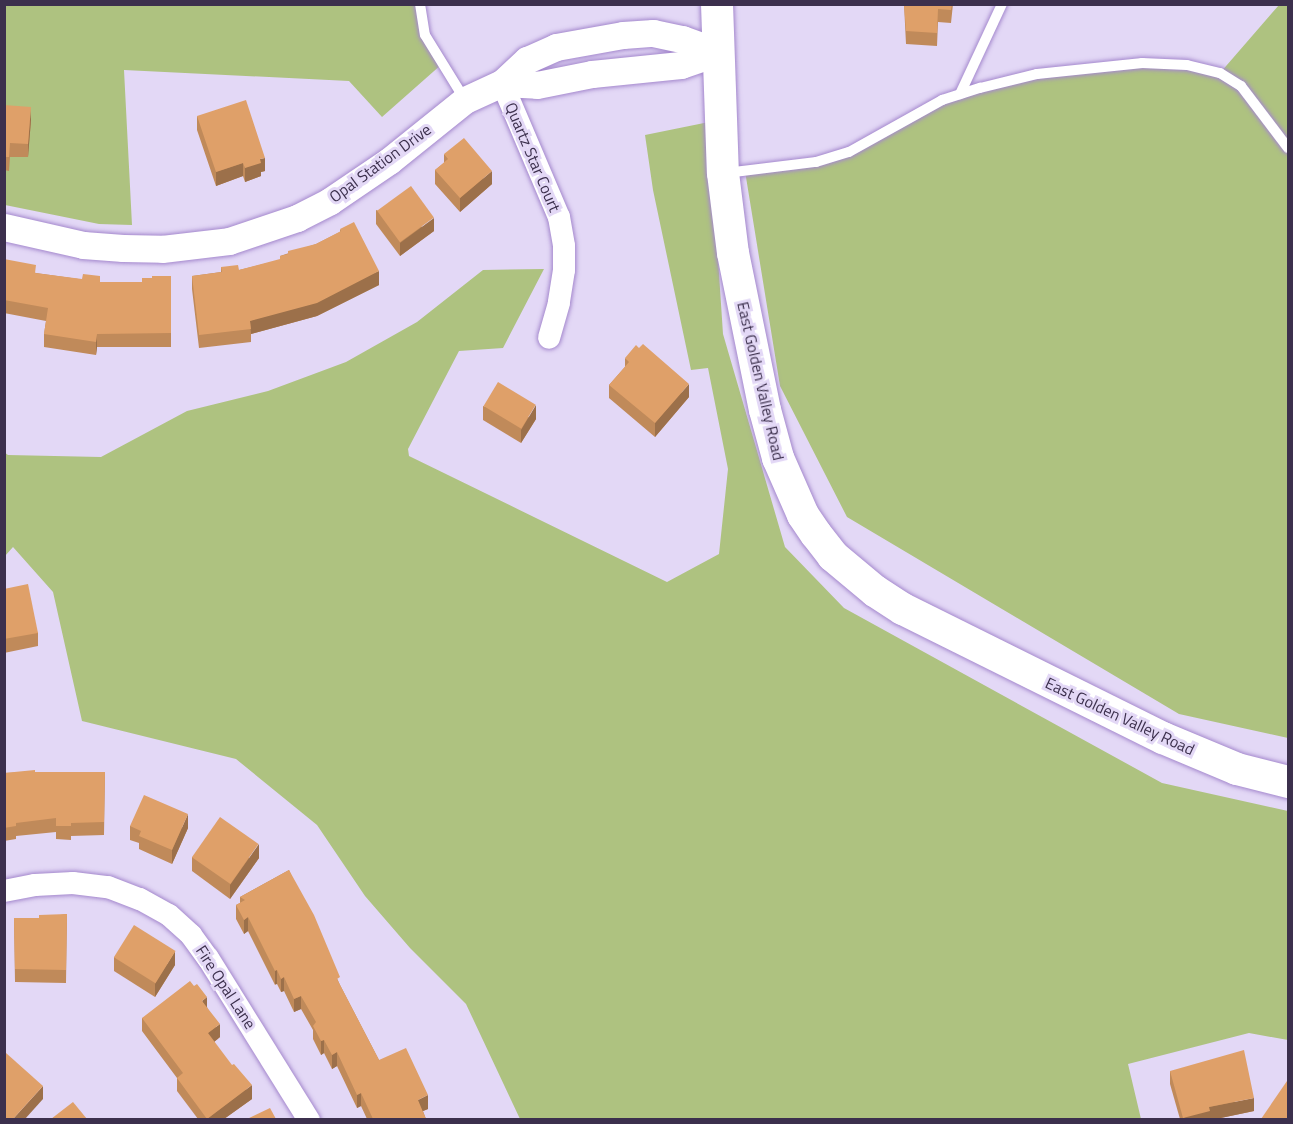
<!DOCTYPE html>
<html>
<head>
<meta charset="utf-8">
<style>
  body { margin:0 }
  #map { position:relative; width:1293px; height:1124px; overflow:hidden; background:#e3d8f6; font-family:"Titillium Web",sans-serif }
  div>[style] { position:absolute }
  .green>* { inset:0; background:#aec280 }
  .roads { filter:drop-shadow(0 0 2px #a488cd) drop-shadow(0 0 2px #a488cd) }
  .service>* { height:10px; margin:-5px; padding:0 5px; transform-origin:5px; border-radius:5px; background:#fff }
  .minor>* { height:22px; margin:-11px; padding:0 11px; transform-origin:11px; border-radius:11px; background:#fff }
  .tertiary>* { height:27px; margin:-13.5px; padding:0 13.5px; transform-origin:13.5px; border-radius:13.5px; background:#fff }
  .secondary>* { height:32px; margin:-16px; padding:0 16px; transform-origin:16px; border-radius:16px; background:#fff }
  .wall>* { inset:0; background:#c08a5a }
  .shaded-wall>* { inset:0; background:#9c704a; transform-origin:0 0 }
  .building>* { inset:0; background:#dfa069; transform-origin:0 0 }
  span { translate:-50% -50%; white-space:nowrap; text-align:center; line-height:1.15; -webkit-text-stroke:6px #e3d8f6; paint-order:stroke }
  .street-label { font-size:16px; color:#3c304d }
  .frame { position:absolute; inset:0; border:6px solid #3c304d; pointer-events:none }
</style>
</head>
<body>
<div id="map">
  <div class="green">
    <div style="clip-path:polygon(4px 5px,420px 5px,421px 14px,442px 64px,382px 117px,349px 81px,124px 70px,132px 225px,99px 224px,5px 205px)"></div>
    <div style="clip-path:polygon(1279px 5px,1288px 5px,1288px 738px,1179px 714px,847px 517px,780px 386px,745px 171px,849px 152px,890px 128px,980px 88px,1142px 63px,1220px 73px)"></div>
    <div style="clip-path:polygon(709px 122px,723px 334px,785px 547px,844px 608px,1162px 783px,1288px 811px,1288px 1040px,1249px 1033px,1128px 1064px,1141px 1119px,520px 1119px,466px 1004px,410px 948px,365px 896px,317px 825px,236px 759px,82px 721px,53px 592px,13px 547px,5px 556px,4px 452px,8px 455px,101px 457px,187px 411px,268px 391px,346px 362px,417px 322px,483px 270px,544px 269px,503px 348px,459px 351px,408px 449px,409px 456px,667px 582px,719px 554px,728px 469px,708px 368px,691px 370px,653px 190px,645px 135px)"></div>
  </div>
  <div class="roads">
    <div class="service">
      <div style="left:420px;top:4px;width:31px;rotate:81deg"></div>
      <div style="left:425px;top:35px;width:76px;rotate:58.4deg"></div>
      <div style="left:960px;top:94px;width:99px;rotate:-65deg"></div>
      <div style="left:726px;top:173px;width:91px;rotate:-7deg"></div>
      <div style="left:816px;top:162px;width:34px;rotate:-17deg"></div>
      <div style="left:849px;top:152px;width:107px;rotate:-29.2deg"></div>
      <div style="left:942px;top:100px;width:40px;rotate:-18deg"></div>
      <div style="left:980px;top:88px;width:59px;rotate:-13.8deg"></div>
      <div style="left:1037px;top:74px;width:106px;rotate:-6deg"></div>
      <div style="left:1142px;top:63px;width:45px;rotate:2.5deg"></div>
      <div style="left:1187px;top:65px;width:34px;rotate:14deg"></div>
      <div style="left:1220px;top:73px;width:25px;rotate:32deg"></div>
      <div style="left:1241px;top:86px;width:78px;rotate:52.8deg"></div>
    </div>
    <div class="minor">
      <div style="left:502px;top:83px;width:146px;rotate:67deg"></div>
      <div style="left:559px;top:217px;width:29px;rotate:80deg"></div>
      <div style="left:564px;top:246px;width:24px;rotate:90deg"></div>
      <div style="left:564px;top:270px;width:33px;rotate:99deg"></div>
      <div style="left:559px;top:303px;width:36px;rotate:106deg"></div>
      <div style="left:4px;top:891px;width:32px;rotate:-11deg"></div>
      <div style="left:35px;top:885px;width:38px;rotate:-3deg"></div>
      <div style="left:73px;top:883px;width:35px;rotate:7deg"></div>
      <div style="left:108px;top:887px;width:34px;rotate:21deg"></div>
      <div style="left:140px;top:899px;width:33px;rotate:29deg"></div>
      <div style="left:169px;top:915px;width:30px;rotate:42deg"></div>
      <div style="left:191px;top:935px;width:29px;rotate:54deg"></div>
      <div style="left:208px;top:958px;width:191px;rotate:58.1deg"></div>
    </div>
    <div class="tertiary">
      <div style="left:502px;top:83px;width:35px;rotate:3deg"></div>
      <div style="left:537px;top:85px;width:56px;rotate:-11.3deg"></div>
      <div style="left:592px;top:74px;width:89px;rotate:-5.8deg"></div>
      <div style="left:681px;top:65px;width:39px;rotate:-19deg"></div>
      <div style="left:4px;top:227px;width:81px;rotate:12.8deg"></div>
      <div style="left:83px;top:245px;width:40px;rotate:4.3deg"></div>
      <div style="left:123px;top:248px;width:39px;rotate:1deg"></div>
      <div style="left:162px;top:249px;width:67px;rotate:-6.8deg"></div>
      <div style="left:229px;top:241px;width:72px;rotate:-18.7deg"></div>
      <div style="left:297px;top:218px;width:37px;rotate:-27deg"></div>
      <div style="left:330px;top:201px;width:71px;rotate:-34.1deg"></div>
      <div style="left:389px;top:161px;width:97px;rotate:-38.8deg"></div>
      <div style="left:465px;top:100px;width:41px;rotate:-24.7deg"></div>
      <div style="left:502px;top:83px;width:34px;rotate:-43deg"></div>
      <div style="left:527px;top:60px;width:32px;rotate:-24deg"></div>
      <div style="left:556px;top:47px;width:68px;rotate:-10.2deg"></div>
      <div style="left:623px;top:35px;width:30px;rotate:-4deg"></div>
      <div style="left:653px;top:33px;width:30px;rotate:12deg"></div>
      <div style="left:682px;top:39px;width:38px;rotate:20deg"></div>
    </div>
    <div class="secondary">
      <div style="left:717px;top:4px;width:169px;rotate:88deg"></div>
      <div style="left:723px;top:173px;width:81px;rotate:82.9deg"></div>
      <div style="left:733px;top:253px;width:160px;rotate:78.5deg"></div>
      <div style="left:765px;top:410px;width:50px;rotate:74.8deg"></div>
      <div style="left:778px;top:458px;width:62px;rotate:66.3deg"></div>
      <div style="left:803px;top:515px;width:23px;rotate:56deg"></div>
      <div style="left:816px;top:534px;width:28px;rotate:52deg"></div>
      <div style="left:833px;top:556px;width:55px;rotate:39.8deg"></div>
      <div style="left:875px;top:591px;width:33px;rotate:33deg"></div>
      <div style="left:903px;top:609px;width:290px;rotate:26.4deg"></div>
      <div style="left:1163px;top:738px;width:80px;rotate:22.7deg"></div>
      <div style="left:1237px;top:769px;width:53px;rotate:14.3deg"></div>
    </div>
  </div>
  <div class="wall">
    <div style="clip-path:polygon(904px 4px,953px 4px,951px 23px,938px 22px,937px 46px,906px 44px)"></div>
    <div style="clip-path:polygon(4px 105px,31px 120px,28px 157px,10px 157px,9px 171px,4px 170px)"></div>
    <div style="clip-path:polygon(197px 116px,265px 171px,261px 172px,261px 176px,245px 182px,243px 176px,216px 186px,197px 130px)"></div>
    <div style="clip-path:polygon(444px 154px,492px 184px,460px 212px,435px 184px,435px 170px,444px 163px)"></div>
    <div style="clip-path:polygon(376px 210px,434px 231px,400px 256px,376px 224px)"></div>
    <div style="clip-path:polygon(340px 229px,379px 285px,317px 316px,251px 334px,251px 342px,199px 348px,192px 289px,192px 276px,221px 272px,221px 267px,239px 270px,280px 260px,280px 256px,316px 244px,340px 232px)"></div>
    <div style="clip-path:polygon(4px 259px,36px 273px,100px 282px,142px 282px,152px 278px,171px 276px,171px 347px,97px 347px,96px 355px,44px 347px,44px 334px,46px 321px,4px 313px)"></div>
    <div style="clip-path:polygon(625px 358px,689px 397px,655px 437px,609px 398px,609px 385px,625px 367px)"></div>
    <div style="clip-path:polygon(483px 406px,536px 419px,521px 443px,483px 420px)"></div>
    <div style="clip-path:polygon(4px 589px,38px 633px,38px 646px,4px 653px)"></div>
    <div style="clip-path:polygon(35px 772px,105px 772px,104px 835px,71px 836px,71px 840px,56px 839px,56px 832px,16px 836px,16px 839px,4px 841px,4px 773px)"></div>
    <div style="clip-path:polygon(130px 826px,188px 828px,172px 864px,139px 849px,139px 843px,130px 840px)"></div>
    <div style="clip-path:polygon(192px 857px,259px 858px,230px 899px,192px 871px)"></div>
    <div style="clip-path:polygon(289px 870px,340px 985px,379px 1060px,428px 1109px,423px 1111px,426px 1119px,367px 1119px,361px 1106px,357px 1108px,337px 1066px,332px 1069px,324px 1053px,321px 1055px,313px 1039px,313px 1030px,301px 1009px,294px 1012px,284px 991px,281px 992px,277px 984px,275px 985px,248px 931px,244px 934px,236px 919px,236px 905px,240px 903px,240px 897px)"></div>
    <div style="clip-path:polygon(67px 914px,66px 983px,15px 982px,14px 918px,39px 918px)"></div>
    <div style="clip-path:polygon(114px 957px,175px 965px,155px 997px,114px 971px)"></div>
    <div style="clip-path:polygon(207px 1007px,220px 1037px,214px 1042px,252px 1099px,224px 1119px,198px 1119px,177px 1091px,177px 1078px,142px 1031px,142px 1018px)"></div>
    <div style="clip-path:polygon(1170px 1071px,1254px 1111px,1216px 1119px,1180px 1119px,1170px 1084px)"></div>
  </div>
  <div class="shaded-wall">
    <div style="clip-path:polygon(31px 107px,31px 120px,28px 157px,28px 144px)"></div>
    <div style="clip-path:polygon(265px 158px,265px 171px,261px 172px,261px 176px,245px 182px,245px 168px,260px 159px)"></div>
    <div style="clip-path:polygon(243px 163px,243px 176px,216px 186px,216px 172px)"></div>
    <div style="clip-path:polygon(492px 171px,492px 184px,460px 212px,460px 198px)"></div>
    <div style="clip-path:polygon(434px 218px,434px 231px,400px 256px,400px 243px)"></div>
    <div style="clip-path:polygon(379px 271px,379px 285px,317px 316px,251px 334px,250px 321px)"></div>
    <div style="clip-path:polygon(97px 334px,97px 347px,96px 355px,96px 342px)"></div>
    <div style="clip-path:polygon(689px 384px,689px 397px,655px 437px,655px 423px)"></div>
    <div style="clip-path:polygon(536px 405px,536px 419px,521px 443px,521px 430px)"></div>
    <div style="clip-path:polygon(188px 814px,188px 828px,172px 864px,172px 850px)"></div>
    <div style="clip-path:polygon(259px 844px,259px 858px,230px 899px,230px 885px)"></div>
    <div style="clip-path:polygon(248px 917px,248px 931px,244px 934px,244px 920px)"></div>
    <div style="clip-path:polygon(175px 951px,175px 965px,155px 997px,155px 984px)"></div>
    <div style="left:277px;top:970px;width:14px;height:2px;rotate:90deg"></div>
    <div style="clip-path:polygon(284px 977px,284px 991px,281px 992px,281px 979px)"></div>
    <div style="clip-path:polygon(301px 996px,301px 1009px,294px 1012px,294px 999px)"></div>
    <div style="clip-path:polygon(207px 997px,207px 1011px,202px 1001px)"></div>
    <div style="clip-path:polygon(220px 1024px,220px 1037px,208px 1047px,208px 1033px)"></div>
    <div style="clip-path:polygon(324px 1040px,324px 1053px,321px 1055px,321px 1041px)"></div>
    <div style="clip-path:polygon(337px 1052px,337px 1066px,332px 1069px,332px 1055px)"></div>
    <div style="clip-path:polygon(252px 1085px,252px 1099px,224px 1119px,207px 1119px)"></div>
    <div style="clip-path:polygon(43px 1086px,43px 1099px,25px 1119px,13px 1119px)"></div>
    <div style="clip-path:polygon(361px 1093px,361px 1106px,357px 1108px,357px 1095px)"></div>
    <div style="clip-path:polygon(428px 1095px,428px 1109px,418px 1113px,418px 1100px)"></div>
    <div style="clip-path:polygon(1254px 1098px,1254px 1111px,1216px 1119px,1183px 1119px,1183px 1118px,1209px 1107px)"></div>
  </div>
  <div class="building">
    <div style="clip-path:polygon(904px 4px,952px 4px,951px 10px,938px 9px,937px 33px,906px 31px)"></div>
    <div style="clip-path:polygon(246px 100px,265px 158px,260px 159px,261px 163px,245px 168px,243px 163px,216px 172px,197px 116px)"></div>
    <div style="clip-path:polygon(4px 105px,31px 107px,28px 144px,10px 143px,9px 157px,4px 157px)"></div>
    <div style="clip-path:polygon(464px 138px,492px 171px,460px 198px,435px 170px,448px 159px,444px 154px)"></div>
    <div style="left:411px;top:186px;width:39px;height:42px;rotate:54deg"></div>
    <div style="clip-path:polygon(354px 222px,379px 271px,317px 303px,250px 321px,251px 329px,199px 335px,192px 276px,222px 272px,221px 267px,238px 265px,239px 270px,280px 259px,280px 256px,288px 254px,288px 251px,316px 244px,341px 231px,340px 229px)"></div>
    <div style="clip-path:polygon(4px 259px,36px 265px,35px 273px,82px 279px,83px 274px,100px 276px,100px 282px,142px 282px,142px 278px,152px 278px,152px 276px,171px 276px,171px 333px,97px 334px,96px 342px,44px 334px,48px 308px,4px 300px)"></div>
    <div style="clip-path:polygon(643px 344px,689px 384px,655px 423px,609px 385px,629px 362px,625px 358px,636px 345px,639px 348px)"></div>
    <div style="left:498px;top:382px;width:44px;height:28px;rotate:31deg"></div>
    <div style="clip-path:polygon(28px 584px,38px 633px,4px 639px,4px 589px)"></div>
    <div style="clip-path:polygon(35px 770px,35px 772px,105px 772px,104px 822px,71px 823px,71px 826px,56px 826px,56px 818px,16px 823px,16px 826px,4px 828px,4px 773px)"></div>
    <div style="clip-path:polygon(144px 795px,188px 814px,172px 850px,139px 836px,141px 831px,130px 826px)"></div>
    <div style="left:220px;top:817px;width:47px;height:49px;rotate:35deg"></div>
    <div style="clip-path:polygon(289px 870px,314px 915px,340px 977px,337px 979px,379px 1060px,406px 1048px,428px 1095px,418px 1100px,426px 1119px,373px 1119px,361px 1093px,357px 1095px,337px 1052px,332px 1055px,324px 1040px,321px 1041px,313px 1026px,316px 1022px,301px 996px,294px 999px,284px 977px,281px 979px,277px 970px,275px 971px,248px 917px,244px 920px,236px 905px,245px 900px,240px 897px)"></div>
    <div style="clip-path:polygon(67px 914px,66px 970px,15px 969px,14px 918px,39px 918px,39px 915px)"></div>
    <div style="left:134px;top:925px;width:49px;height:38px;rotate:32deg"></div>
    <div style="clip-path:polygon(190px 981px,194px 986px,197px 984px,207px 997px,202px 1001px,220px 1024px,208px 1033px,232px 1065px,234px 1064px,252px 1085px,207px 1119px,177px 1078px,183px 1073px,142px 1018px)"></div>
    <div style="clip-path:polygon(1244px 1050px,1254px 1098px,1209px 1107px,1210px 1111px,1183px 1118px,1170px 1071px)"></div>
    <div style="clip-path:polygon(6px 1053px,43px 1086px,13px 1119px,4px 1119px,4px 1055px)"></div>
    <div style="clip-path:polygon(1287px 1081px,1288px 1082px,1288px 1119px,1261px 1119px)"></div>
    <div style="clip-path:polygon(73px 1102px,87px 1119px,51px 1119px)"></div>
    <div style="clip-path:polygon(270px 1108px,276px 1119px,247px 1119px)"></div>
  </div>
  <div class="street-label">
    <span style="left:533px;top:157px;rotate:67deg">Quartz Star Court</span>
    <span style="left:380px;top:163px;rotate:-36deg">Opal Station Drive</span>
    <span style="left:761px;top:381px;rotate:77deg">East Golden Valley Road</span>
    <span style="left:1120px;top:716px;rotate:25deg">East Golden Valley Road</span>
    <span style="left:226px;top:987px;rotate:57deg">Fire Opal Lane</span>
  </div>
  <div class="frame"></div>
</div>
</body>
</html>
